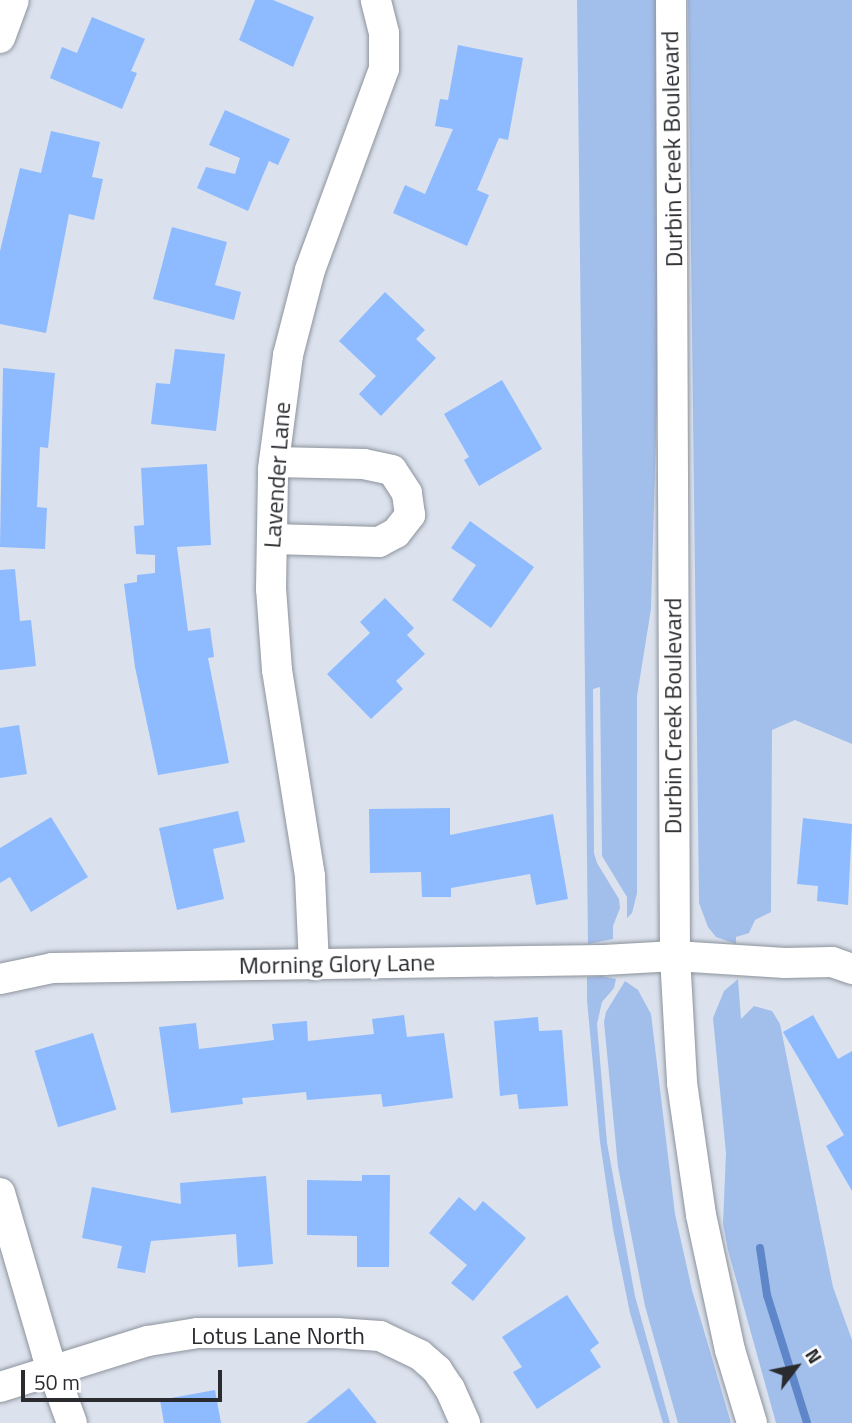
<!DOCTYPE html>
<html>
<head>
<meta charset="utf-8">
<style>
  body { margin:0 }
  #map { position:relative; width:852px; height:1423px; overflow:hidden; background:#dbe2ed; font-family:"Titillium Web",sans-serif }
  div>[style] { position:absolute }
  .green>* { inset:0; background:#a2beeb }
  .stream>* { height:8px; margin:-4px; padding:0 4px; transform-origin:4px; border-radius:4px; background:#5d87c8 }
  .building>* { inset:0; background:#8ebaff; transform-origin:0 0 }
  .roads { filter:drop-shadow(0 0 2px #8d939c) drop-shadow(0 0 2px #8d939c) }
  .minor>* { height:30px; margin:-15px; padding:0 15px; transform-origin:15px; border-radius:15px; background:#fff }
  span { translate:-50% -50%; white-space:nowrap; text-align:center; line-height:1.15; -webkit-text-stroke:5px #fff; paint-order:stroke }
  .street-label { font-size:24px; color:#292b2f }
  .north { position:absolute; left:761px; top:1332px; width:70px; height:70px; -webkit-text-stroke:5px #fff; paint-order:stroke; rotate:58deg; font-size:19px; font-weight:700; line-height:28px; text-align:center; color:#292b2f }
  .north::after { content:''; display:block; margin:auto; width:24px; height:32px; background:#292b2f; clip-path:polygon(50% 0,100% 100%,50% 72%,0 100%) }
  .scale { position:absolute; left:21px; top:1370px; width:201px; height:32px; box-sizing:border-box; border:4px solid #292b2f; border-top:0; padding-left:9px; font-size:21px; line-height:24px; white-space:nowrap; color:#292b2f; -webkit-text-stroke:5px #fff; paint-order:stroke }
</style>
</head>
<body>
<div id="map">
  <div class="green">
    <div style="clip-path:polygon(577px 0,657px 0,658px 364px,651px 609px,637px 696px,637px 893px,632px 913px,627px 918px,627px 897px,602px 856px,600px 687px,593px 689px,594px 853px,597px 863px,619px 899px,620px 908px,613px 926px,613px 939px,588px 944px)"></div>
    <div style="clip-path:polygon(688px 0,852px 0,852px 744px,795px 720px,772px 730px,771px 912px,755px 920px,749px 933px,736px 937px,736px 944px,716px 937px,708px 927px,699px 903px)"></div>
    <div style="clip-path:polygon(601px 976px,616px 979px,614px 988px,602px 1002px,597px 1024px,607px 1143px,635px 1296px,670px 1423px,663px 1423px,659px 1410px,630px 1313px,613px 1229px,600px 1142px,587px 1000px,587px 977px)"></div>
    <div style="clip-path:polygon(738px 979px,741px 1019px,754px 1006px,772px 1011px,780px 1024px,833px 1287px,852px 1340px,852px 1423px,776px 1423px,728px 1250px,723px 1224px,726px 1153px,713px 1018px,724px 991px)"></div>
    <div style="clip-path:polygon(625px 981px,638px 990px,651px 1014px,675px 1214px,692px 1290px,731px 1423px,678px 1423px,645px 1306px,618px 1167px,604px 1022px,606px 1012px)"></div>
  </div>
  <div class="stream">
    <div style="left:760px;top:1248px;width:48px;rotate:81.5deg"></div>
    <div style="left:767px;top:1295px;width:134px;rotate:72.6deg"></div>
  </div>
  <div class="building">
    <div style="clip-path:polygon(255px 0,273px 0,314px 17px,293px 67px,239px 40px)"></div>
    <div style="clip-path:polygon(92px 17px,145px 39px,131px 71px,137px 73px,122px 109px,50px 78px,62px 47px,77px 53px)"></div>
    <div style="clip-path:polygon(458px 45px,523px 58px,508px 140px,499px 138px,477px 190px,489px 195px,467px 246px,393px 213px,405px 185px,425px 194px,453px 129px,435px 126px,440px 99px,448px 100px)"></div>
    <div style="clip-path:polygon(225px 110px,290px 139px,278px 165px,269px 161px,248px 211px,197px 188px,206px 167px,235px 174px,240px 158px,209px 145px)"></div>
    <div style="clip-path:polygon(51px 131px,100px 142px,92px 177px,103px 179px,94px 220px,69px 214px,46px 333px,0 324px,0 251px,20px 168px,41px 173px)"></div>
    <div style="clip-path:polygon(172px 227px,227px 242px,215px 285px,241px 292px,234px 320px,153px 299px)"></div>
    <div style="clip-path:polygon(385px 292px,425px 330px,416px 339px,436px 358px,381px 416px,359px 394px,376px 376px,339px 341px)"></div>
    <div style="clip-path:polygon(175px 349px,225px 354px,216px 431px,151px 424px,156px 383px,170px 384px)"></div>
    <div style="clip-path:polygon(3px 368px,55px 373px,48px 448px,40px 447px,37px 507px,47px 508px,45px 549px,0 547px)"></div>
    <div style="clip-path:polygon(502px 380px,542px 449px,479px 486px,464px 460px,469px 457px,444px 414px)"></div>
    <div style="clip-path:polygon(207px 464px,211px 545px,177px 547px,188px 631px,210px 628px,214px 657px,208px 658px,229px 763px,158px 775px,135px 667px,124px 584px,137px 582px,137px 575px,155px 573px,155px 555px,136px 554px,134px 526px,144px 525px,141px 468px)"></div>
    <div style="clip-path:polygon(470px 521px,534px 567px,491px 628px,452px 600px,476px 565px,451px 548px)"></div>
    <div style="clip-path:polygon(15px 569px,20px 621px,31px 620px,36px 666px,0 670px,0 570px)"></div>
    <div style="clip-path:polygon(385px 598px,414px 628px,407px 635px,425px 654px,396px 681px,403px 689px,371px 719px,327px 674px,370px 633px,360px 622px)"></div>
    <div style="clip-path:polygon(19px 725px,27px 774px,0 778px,0 728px)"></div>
    <div style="clip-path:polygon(450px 808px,450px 835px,553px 814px,568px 899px,536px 905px,530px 874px,451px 888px,451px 897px,422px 897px,421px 872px,370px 873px,369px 809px)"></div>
    <div style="clip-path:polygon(238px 811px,245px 842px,213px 849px,224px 899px,177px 910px,159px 828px)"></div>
    <div style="clip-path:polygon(51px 817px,88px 877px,31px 912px,10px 877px,0 883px,0 848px)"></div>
    <div style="clip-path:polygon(803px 818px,852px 824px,848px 905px,817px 901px,818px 886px,797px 884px)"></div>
    <div style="clip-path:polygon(404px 1015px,407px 1037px,444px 1033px,453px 1098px,383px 1107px,381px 1094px,307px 1100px,306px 1092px,242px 1098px,243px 1104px,171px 1113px,159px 1027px,196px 1023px,199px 1049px,274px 1040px,272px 1024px,307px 1021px,308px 1041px,374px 1034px,372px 1019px)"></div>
    <div style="clip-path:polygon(813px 1015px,838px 1059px,852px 1051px,852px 1191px,826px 1146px,844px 1135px,783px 1032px)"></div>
    <div style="clip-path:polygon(538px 1017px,539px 1031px,562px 1030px,568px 1106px,519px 1109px,517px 1094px,500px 1096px,494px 1021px)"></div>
    <div style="left:93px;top:1033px;width:80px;height:61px;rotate:73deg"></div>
    <div style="clip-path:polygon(362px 1175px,390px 1175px,389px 1267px,357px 1267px,357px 1236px,307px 1235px,307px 1180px,362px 1181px)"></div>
    <div style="clip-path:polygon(266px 1176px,273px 1264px,238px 1267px,236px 1234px,151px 1241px,145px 1273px,117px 1268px,122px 1246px,82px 1238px,92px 1187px,181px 1204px,180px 1183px)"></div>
    <div style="clip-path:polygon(459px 1197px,475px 1211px,483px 1201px,526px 1238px,473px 1301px,451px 1283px,467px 1265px,429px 1233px)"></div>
    <div style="clip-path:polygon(567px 1295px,599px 1343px,590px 1350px,601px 1367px,537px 1409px,513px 1372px,522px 1367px,502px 1337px)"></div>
    <div style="clip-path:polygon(349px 1388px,377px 1423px,306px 1423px)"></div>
    <div style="clip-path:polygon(215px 1390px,221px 1423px,164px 1423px,160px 1400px)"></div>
  </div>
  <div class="roads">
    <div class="minor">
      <div style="left:671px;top:0;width:956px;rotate:89.76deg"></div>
      <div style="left:675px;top:956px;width:127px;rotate:86.8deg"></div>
      <div style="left:682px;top:1083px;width:133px;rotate:81.8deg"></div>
      <div style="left:701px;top:1215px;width:138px;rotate:77.9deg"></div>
      <div style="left:730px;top:1350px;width:76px;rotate:73.2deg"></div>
      <div style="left:0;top:38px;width:40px;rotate:-69.8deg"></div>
      <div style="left:272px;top:539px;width:107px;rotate:1.6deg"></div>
      <div style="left:379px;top:542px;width:19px;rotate:-28deg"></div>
      <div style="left:396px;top:533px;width:23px;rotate:-52deg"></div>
      <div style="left:410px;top:515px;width:22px;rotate:-98deg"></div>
      <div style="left:407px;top:493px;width:27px;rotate:-123deg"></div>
      <div style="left:392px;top:470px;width:29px;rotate:-168deg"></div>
      <div style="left:364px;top:464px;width:90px;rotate:-178.7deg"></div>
      <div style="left:314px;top:965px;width:89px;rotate:-92.6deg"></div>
      <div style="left:310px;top:876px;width:209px;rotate:-99.1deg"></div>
      <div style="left:277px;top:670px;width:81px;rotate:-94.2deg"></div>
      <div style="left:271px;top:589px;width:120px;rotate:-89deg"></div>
      <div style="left:273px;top:469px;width:115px;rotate:-82.5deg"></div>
      <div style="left:288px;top:355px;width:88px;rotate:-75.5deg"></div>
      <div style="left:310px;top:270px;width:214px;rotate:-69.8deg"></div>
      <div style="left:384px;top:69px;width:36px;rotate:-90deg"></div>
      <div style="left:384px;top:33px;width:34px;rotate:-104deg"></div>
      <div style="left:0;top:979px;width:53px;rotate:-11.9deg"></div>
      <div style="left:52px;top:968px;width:552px;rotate:-0.83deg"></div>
      <div style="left:604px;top:960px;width:71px;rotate:-3.2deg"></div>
      <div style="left:675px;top:956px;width:110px;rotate:3.6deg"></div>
      <div style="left:785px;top:963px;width:47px;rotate:-1.2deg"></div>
      <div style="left:832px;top:962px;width:21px;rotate:19deg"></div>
      <div style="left:0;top:1193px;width:168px;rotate:73.7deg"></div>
      <div style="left:47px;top:1354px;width:73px;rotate:70.1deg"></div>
      <div style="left:0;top:1387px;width:155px;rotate:-17.3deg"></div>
      <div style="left:148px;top:1341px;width:51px;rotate:-9.1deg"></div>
      <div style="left:198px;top:1333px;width:139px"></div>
      <div style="left:337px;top:1333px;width:43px;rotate:4deg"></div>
      <div style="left:380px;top:1336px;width:44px;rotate:25.4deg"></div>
      <div style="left:420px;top:1355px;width:23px;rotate:41deg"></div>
      <div style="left:437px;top:1370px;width:23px;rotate:56deg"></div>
      <div style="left:450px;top:1389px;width:37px;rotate:66deg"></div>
    </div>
  </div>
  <div class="street-label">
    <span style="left:672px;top:149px;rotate:-91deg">Durbin Creek Boulevard</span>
    <span style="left:277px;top:475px;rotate:-86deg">Lavender Lane</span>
    <span style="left:673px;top:716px;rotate:-90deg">Durbin Creek Boulevard</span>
    <span style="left:337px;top:964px;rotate:-1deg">Morning Glory Lane</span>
    <span style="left:278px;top:1336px">Lotus Lane North</span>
  </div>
  <div class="north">N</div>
  <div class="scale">50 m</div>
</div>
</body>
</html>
